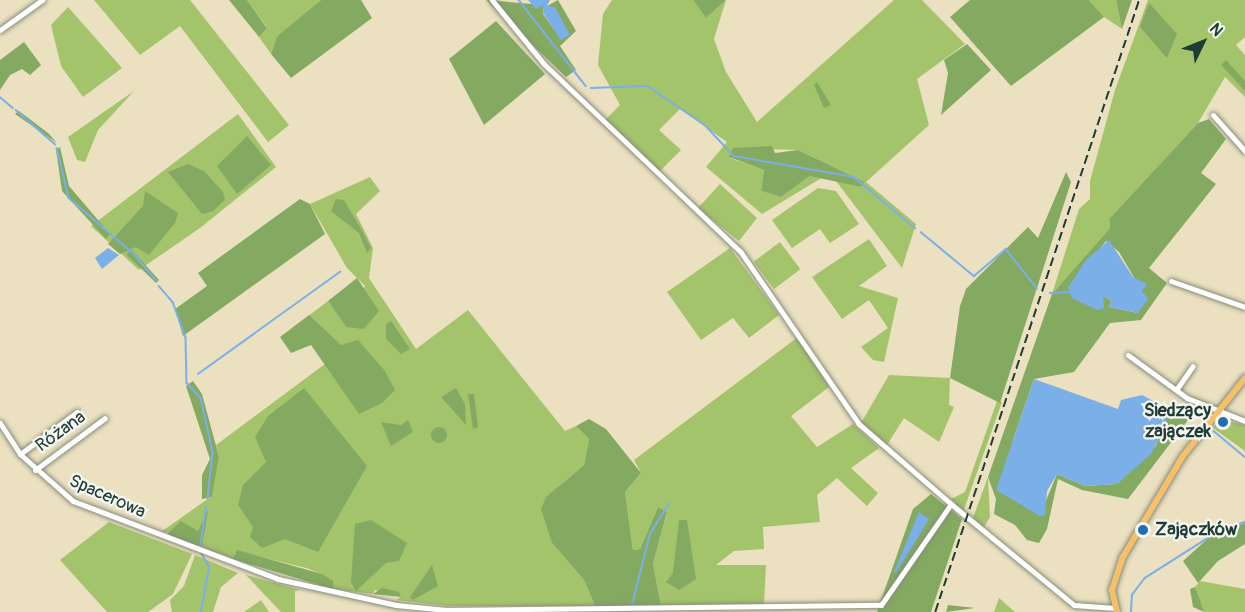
<!DOCTYPE html>
<html>
<head>
<meta charset="utf-8">
<style>
  body { margin:0 }
  #map { position:relative; width:1245px; height:612px; overflow:hidden; background:#ebe0c0; font-family:Pangolin,sans-serif }
  div>[style] { position:absolute }
  .green>* { inset:0; background:#a4c46c; transform-origin:0 0 }
  .forest>* { inset:0; background:#83aa60 }
  .round { border-radius:50% }
  .water>* { inset:0; background:#7aafe8 }
  .stream>* { height:1.5px; margin:-0.75px; padding:0 0.75px; transform-origin:0.75px; border-radius:0.75px; background:#7aafe8 }
  .roads { filter:drop-shadow(0 0 2px #858e7a) drop-shadow(0 0 2px #858e7a) }
  .minor>* { height:5px; margin:-2.5px; padding:0 2.5px; transform-origin:2.5px; border-radius:2.5px; background:#fff }
  .major>* { height:6px; margin:-3px; padding:0 3px; transform-origin:3px; border-radius:3px; background:#f6c06b }
  .rail>* { height:1.5px; margin-top:-0.75px; transform-origin:0; background:repeating-linear-gradient(90deg,#1f3d34 0 9px,transparent 0 13.5px) }
  .dots>* { width:16px; height:16px; translate:-50% -50%; box-sizing:border-box; border:3px solid #f6f6f2; border-radius:50% }
  span { translate:-50% -50%; white-space:nowrap; text-align:center; line-height:1.15; -webkit-text-stroke:4.5px #f6f6f2; paint-order:stroke }
  .poi-label { font-size:18px; color:#1f3d34; font-weight:700 }
  .right { translate:-100% -50%; text-align:right }
  .left { translate:0 -50%; text-align:left }
  .street-label { font-size:18px; color:#1f3d34 }
  .north { position:absolute; left:1173px; top:12px; width:60px; height:60px; -webkit-text-stroke:4px #f6f6f2; paint-order:stroke; rotate:47deg; font-size:16px; font-weight:700; line-height:24px; text-align:center; color:#1f3d34 }
  .north::after { content:''; display:block; margin:auto; width:21px; height:27px; background:#1f3d34; clip-path:polygon(50% 0,100% 100%,50% 72%,0 100%) }
</style>
</head>
<body>
<div id="map">
  <div class="green">
    <div style="clip-path:polygon(94px 0,190px 0,289px 125px,268px 142px,180px 26px,140px 55px)"></div>
    <div style="clip-path:polygon(247px 0,321px 0,277px 36px,271px 54px,259px 37px,267px 27px)"></div>
    <div style="clip-path:polygon(612px 0,693px 0,706px 18px,726px 0,714px 39px,726px 72px,757px 122px,894px 0,922px 0,965px 44px,917px 79px,929px 125px,866px 182px,916px 224px,902px 268px,836px 181px,861px 187px,865px 182px,798px 150px,733px 148px,730px 158px,764px 170px,761px 191px,781px 197px,810px 176px,823px 177px,762px 214px,706px 167px,727px 142px,680px 109px,659px 130px,681px 150px,658px 173px,604px 121px,620px 105px,598px 65px,603px 14px)"></div>
    <div style="clip-path:polygon(1089px 0,1116px 0,1122px 29px,1104px 17px)"></div>
    <div style="clip-path:polygon(1148px 0,1245px 0,1245px 37px,1236px 45px,1245px 55px,1245px 97px,1225px 77px,1198px 123px,1109px 219px,1110px 228px,1052px 294px,1079px 209px,1090px 199px,1090px 181px,1115px 90px)"></div>
    <div style="clip-path:polygon(68px 7px,122px 68px,83px 97px,61px 66px,51px 25px)"></div>
    <div style="clip-path:polygon(134px 91px,98px 130px,85px 162px,77px 160px,68px 137px)"></div>
    <div style="clip-path:polygon(238px 114px,276px 167px,200px 228px,139px 270px,91px 226px)"></div>
    <div style="clip-path:polygon(370px 177px,380px 191px,356px 214px,373px 248px,369px 278px,416px 349px,468px 310px,565px 431px,576px 426px,589px 439px,584px 465px,559px 486px,552px 543px,584px 580px,595px 606px,449px 606px,396px 600px,401px 597px,375px 590px,373px 594px,333px 589px,322px 574px,306px 568px,237px 551px,233px 559px,202px 548px,209px 507px,198px 531px,161px 532px,212px 496px,219px 457px,216px 445px,325px 364px,341px 387px,341px 345px,307px 317px,328px 301px,346px 327px,365px 286px,347px 268px,310px 204px)"></div>
    <div style="clip-path:polygon(720px 184px,757px 218px,739px 241px,698px 208px)"></div>
    <div style="clip-path:polygon(818px 188px,836px 191px,859px 224px,830px 243px,820px 229px,792px 248px,772px 220px)"></div>
    <div style="clip-path:polygon(869px 239px,887px 266px,859px 286px,898px 298px,884px 362px,873px 360px,861px 347px,888px 328px,869px 300px,842px 319px,812px 277px)"></div>
    <div style="left:780px;top:242px;width:34px;height:33px;rotate:53deg"></div>
    <div style="clip-path:polygon(730px 248px,779px 315px,749px 338px,733px 318px,701px 340px,667px 292px)"></div>
    <div style="clip-path:polygon(798px 337px,829px 387px,791px 416px,817px 447px,853px 424px,879px 448px,851px 468px,878px 493px,867px 506px,837px 478px,817px 495px,820px 522px,763px 527px,764px 549px,734px 551px,716px 565px,766px 565px,764px 604px,661px 605px,653px 564px,667px 513px,658px 507px,640px 549px,633px 550px,625px 492px,641px 473px,634px 460px)"></div>
    <div style="clip-path:polygon(889px 375px,950px 378px,949px 405px,954px 407px,939px 442px,904px 418px,887px 445px,861px 423px)"></div>
    <div style="clip-path:polygon(997px 401px,1002px 402px,963px 512px,951px 499px,965px 492px)"></div>
    <div style="clip-path:polygon(1220px 419px,1245px 425px,1245px 451px,1213px 428px)"></div>
    <div style="clip-path:polygon(988px 477px,990px 517px,984px 527px,973px 518px)"></div>
    <div style="clip-path:polygon(109px 522px,192px 554px,173px 594px,148px 612px,107px 612px,60px 560px)"></div>
    <div style="clip-path:polygon(195px 555px,238px 573px,221px 587px,213px 612px,172px 612px,170px 600px,184px 586px)"></div>
    <div style="clip-path:polygon(246px 575px,300px 590px,295px 591px,295px 612px,281px 612px)"></div>
    <div style="clip-path:polygon(1200px 581px,1245px 589px,1245px 612px,1204px 612px,1195px 587px)"></div>
    <div style="clip-path:polygon(999px 598px,1015px 612px,974px 612px,994px 612px)"></div>
    <div style="clip-path:polygon(261px 600px,269px 612px,244px 612px)"></div>
  </div>
  <div class="forest">
    <div style="clip-path:polygon(229px 0,247px 0,267px 28px,259px 37px)"></div>
    <div style="clip-path:polygon(321px 0,361px 0,372px 18px,291px 78px,271px 54px,277px 36px)"></div>
    <div style="clip-path:polygon(486px 0,544px 5px,543px 14px,561px 39px,547px 6px,558px 0,576px 31px,560px 46px,576px 70px,566px 77px)"></div>
    <div style="clip-path:polygon(693px 0,726px 0,706px 18px)"></div>
    <div style="clip-path:polygon(970px 0,1089px 0,1104px 17px,1011px 86px,950px 17px)"></div>
    <div style="clip-path:polygon(1116px 0,1132px 0,1122px 29px)"></div>
    <div style="clip-path:polygon(1149px 3px,1177px 34px,1167px 58px,1140px 27px)"></div>
    <div style="clip-path:polygon(496px 21px,545px 74px,484px 125px,449px 59px)"></div>
    <div style="clip-path:polygon(24px 42px,41px 65px,30px 75px,22px 69px,10px 75px,0 90px,0 60px)"></div>
    <div style="clip-path:polygon(967px 44px,991px 70px,941px 115px,948px 73px,944px 60px)"></div>
    <div style="clip-path:polygon(1226px 60px,1245px 81px,1245px 91px,1221px 65px)"></div>
    <div style="clip-path:polygon(817px 82px,831px 105px,824px 108px,814px 85px)"></div>
    <div style="clip-path:polygon(19px 111px,48px 133px,57px 143px,15px 114px)"></div>
    <div style="clip-path:polygon(evenodd,1209px 119px,1226px 139px,1201px 173px,1216px 184px,1149px 268px,1167px 283px,1141px 320px,1110px 323px,1074px 372px,1034px 379px,1013px 440px,1008px 496px,1040px 515px,1057px 474px,1085px 486px,1117px 484px,1156px 446px,1167px 410px,1188px 420px,1128px 499px,1082px 490px,1058px 479px,1047px 529px,1039px 543px,1027px 540px,1015px 525px,994px 514px,996px 499px,988px 477px,1052px 294px,1110px 228px,1109px 219px,1198px 123px,1209px 119px,1106px 241px,1119px 252px,1142px 291px,1138px 313px,1109px 307px,1111px 300px,1103px 296px,1100px 303px,1088px 304px,1068px 288px,1106px 241px)"></div>
    <div style="clip-path:polygon(247px 136px,271px 165px,237px 194px,217px 166px)"></div>
    <div style="clip-path:polygon(772px 146px,775px 153px,798px 150px,865px 182px,861px 187px,810px 176px,781px 197px,761px 191px,764px 170px,729px 157px,733px 148px)"></div>
    <div style="clip-path:polygon(60px 147px,69px 186px,110px 234px,106px 239px,62px 191px,56px 150px)"></div>
    <div style="clip-path:polygon(188px 164px,204px 171px,223px 192px,225px 200px,213px 211px,202px 214px,168px 172px)"></div>
    <div style="clip-path:polygon(1066px 172px,1071px 182px,1000px 403px,950px 378px,960px 306px,966px 289px,1028px 227px,1038px 238px)"></div>
    <div style="clip-path:polygon(145px 191px,178px 213px,175px 223px,149px 255px,136px 247px,120px 254px,108px 244px,143px 206px)"></div>
    <div style="clip-path:polygon(300px 199px,310px 204px,325px 234px,183px 336px,175px 309px,207px 286px,198px 273px)"></div>
    <div style="clip-path:polygon(336px 199px,344px 200px,360px 227px,371px 248px,367px 253px,359px 233px,331px 211px)"></div>
    <div style="clip-path:polygon(132px 250px,159px 280px,156px 283px,126px 254px)"></div>
    <div style="clip-path:polygon(357px 278px,379px 311px,364px 329px,346px 327px,328px 301px)"></div>
    <div style="clip-path:polygon(309px 315px,341px 345px,358px 340px,385px 371px,395px 390px,382px 403px,359px 414px,311px 345px,291px 353px,280px 337px)"></div>
    <div style="clip-path:polygon(391px 321px,410px 349px,401px 354px,386px 339px,386px 324px)"></div>
    <div style="clip-path:polygon(193px 381px,202px 394px,219px 457px,212px 497px,202px 499px,202px 475px,210px 459px,186px 386px)"></div>
    <div style="clip-path:polygon(304px 388px,367px 466px,318px 552px,285px 539px,262px 548px,250px 537px,253px 527px,238px 505px,243px 485px,266px 462px,255px 437px,268px 416px)"></div>
    <div style="clip-path:polygon(456px 388px,465px 404px,466px 425px,441px 397px)"></div>
    <div style="clip-path:polygon(468px 394px,474px 394px,478px 427px,473px 429px)"></div>
    <div style="clip-path:polygon(589px 419px,606px 429px,641px 473px,625px 492px,633px 550px,640px 549px,658px 507px,667px 512px,653px 564px,661px 605px,595px 606px,584px 580px,552px 543px,541px 509px,546px 497px,584px 465px,589px 439px,576px 426px)"></div>
    <div style="clip-path:polygon(408px 420px,413px 432px,391px 446px,381px 422px,401px 425px)"></div>
    <div class="round" style="left:431px;top:427px;width:16px;height:16px"></div>
    <div style="clip-path:polygon(931px 494px,962px 519px,931px 612px,877px 612px,913px 509px)"></div>
    <div style="clip-path:polygon(209px 507px,202px 548px,167px 534px,181px 521px,198px 531px)"></div>
    <div style="clip-path:polygon(371px 520px,407px 543px,399px 561px,386px 563px,356px 591px,351px 582px,355px 524px)"></div>
    <div style="clip-path:polygon(679px 520px,687px 520px,696px 579px,679px 590px,666px 582px,673px 573px)"></div>
    <div style="clip-path:polygon(1245px 521px,1245px 544px,1218px 561px,1198px 583px,1183px 561px,1215px 532px)"></div>
    <div style="clip-path:polygon(237px 550px,322px 574px,333px 581px,333px 589px,233px 559px)"></div>
    <div style="clip-path:polygon(432px 565px,438px 586px,413px 600px,410px 597px)"></div>
    <div style="clip-path:polygon(1195px 587px,1199px 597px,1204px 612px,1193px 607px,1190px 589px)"></div>
    <div style="clip-path:polygon(382px 588px,399px 592px,401px 597px,373px 594px)"></div>
    <div style="clip-path:polygon(948px 605px,975px 608px,946px 612px)"></div>
  </div>
  <div class="water">
    <div style="clip-path:polygon(528px 0,550px 0,547px 6px,555px 7px,570px 35px,561px 40px,543px 13px,544px 5px,536px 9px)"></div>
    <div style="clip-path:polygon(1109px 240px,1133px 277px,1147px 284px,1142px 291px,1148px 299px,1138px 313px,1109px 307px,1111px 300px,1103px 296px,1104px 308px,1097px 310px,1072px 298px,1068px 288px,1086px 260px)"></div>
    <div style="clip-path:polygon(108px 248px,119px 255px,102px 269px,95px 258px)"></div>
    <div style="clip-path:polygon(1034px 379px,1118px 409px,1121px 400px,1142px 395px,1168px 409px,1165px 428px,1151px 454px,1117px 484px,1085px 486px,1057px 474px,1047px 491px,1045px 515px,1040px 516px,996px 490px)"></div>
    <div style="clip-path:polygon(919px 512px,929px 519px,896px 573px,894px 572px)"></div>
  </div>
  <div class="stream">
    <div style="left:519px;top:0;width:109px;rotate:52.1deg"></div>
    <div style="left:591px;top:88px;width:57px;rotate:-2deg"></div>
    <div style="left:648px;top:86px;width:69px;rotate:34.4deg"></div>
    <div style="left:705px;top:125px;width:42px;rotate:46.9deg"></div>
    <div style="left:734px;top:156px;width:122px;rotate:9.9deg"></div>
    <div style="left:854px;top:177px;width:80px;rotate:39.9deg"></div>
    <div style="left:0;top:97px;width:17px;rotate:40deg"></div>
    <div style="left:16px;top:110px;width:52px;rotate:41.1deg"></div>
    <div style="left:57px;top:148px;width:51px;rotate:76.5deg"></div>
    <div style="left:69px;top:198px;width:87px;rotate:40.8deg"></div>
    <div style="left:135px;top:255px;width:33px;rotate:50deg"></div>
    <div style="left:921px;top:232px;width:69px;rotate:39.7deg"></div>
    <div style="left:974px;top:276px;width:42px;rotate:-40.2deg"></div>
    <div style="left:1006px;top:249px;width:50px;rotate:51.5deg"></div>
    <div style="left:159px;top:286px;width:21px;rotate:49deg"></div>
    <div style="left:173px;top:302px;width:37px;rotate:70deg"></div>
    <div style="left:186px;top:337px;width:46px;rotate:88.8deg"></div>
    <div style="left:187px;top:383px;width:21px;rotate:47deg"></div>
    <div style="left:201px;top:398px;width:55px;rotate:77.5deg"></div>
    <div style="left:213px;top:452px;width:47px;rotate:96.1deg"></div>
    <div style="left:1050px;top:293px;width:20px;rotate:-3deg"></div>
    <div style="left:198px;top:374px;width:175px;rotate:-35.7deg"></div>
    <div style="left:1168px;top:409px;width:46px;rotate:6.2deg"></div>
    <div style="left:1222px;top:416px;width:6px;rotate:31deg"></div>
    <div style="left:1214px;top:431px;width:40px;rotate:40deg"></div>
    <div style="left:200px;top:548px;width:41px;rotate:-81.7deg"></div>
    <div style="left:632px;top:605px;width:73px;rotate:-75.8deg"></div>
    <div style="left:650px;top:534px;width:36px;rotate:-58deg"></div>
    <div style="left:201px;top:612px;width:46px;rotate:-79.9deg"></div>
    <div style="left:209px;top:567px;width:16px;rotate:-120deg"></div>
    <div style="left:1131px;top:612px;width:17px;rotate:-87deg"></div>
    <div style="left:1132px;top:595px;width:21px;rotate:-53deg"></div>
    <div style="left:1145px;top:578px;width:97px;rotate:-32.4deg"></div>
    <div style="left:1227px;top:526px;width:18px;rotate:-9deg"></div>
  </div>
  <div class="roads">
    <div class="minor">
      <div style="left:492px;top:0;width:82px;rotate:50.9deg"></div>
      <div style="left:544px;top:64px;width:271px;rotate:43.7deg"></div>
      <div style="left:740px;top:251px;width:210px;rotate:55.5deg"></div>
      <div style="left:859px;top:424px;width:122px;rotate:41deg"></div>
      <div style="left:0;top:30px;width:52px;rotate:-35.5deg"></div>
      <div style="left:1213px;top:115px;width:48px;rotate:48.4deg"></div>
      <div style="left:1171px;top:281px;width:78px;rotate:19.4deg"></div>
      <div style="left:1128px;top:355px;width:73px;rotate:36.1deg"></div>
      <div style="left:1187px;top:398px;width:62px;rotate:21.6deg"></div>
      <div style="left:1176px;top:390px;width:29px;rotate:-55deg"></div>
      <div style="left:0;top:423px;width:37px;rotate:57deg"></div>
      <div style="left:20px;top:454px;width:71px;rotate:41.6deg"></div>
      <div style="left:73px;top:501px;width:219px;rotate:20.8deg"></div>
      <div style="left:278px;top:579px;width:121px;rotate:12.4deg"></div>
      <div style="left:396px;top:605px;width:51px;rotate:5.6deg"></div>
      <div style="left:447px;top:610px;width:434px;rotate:-0.7deg"></div>
      <div style="left:881px;top:605px;width:123px;rotate:-55.3deg"></div>
      <div style="left:951px;top:504px;width:159px;rotate:39.4deg"></div>
      <div style="left:1074px;top:605px;width:41px;rotate:4.2deg"></div>
      <div style="left:20px;top:454px;width:71px;rotate:-36.4deg"></div>
      <div style="left:35px;top:470px;width:87px;rotate:-36.6deg"></div>
    </div>
    <div class="major">
      <div style="left:1117px;top:612px;width:23px;rotate:-103deg"></div>
      <div style="left:1112px;top:590px;width:35px;rotate:-72deg"></div>
      <div style="left:1123px;top:557px;width:117px;rotate:-59.3deg"></div>
      <div style="left:1183px;top:456px;width:100px;rotate:-51.5deg"></div>
    </div>
  </div>
  <div class="rail">
    <div style="left:935px;top:612px;width:645px;rotate:-71.57deg"></div>
  </div>
  <div class="dots">
    <div style="left:1223px;top:422px;background:#1f6fb2"></div>
    <div style="left:1143px;top:530px;background:#1f6fb2"></div>
  </div>
  <div class="poi-label">
    <span class="right" style="left:1211px;top:422px">Siedzący<br>zajączek</span>
    <span class="left" style="left:1155px;top:530px">Zajączków</span>
  </div>
  <div class="street-label">
    <span style="left:61px;top:432px;rotate:-36deg">Różana</span>
    <span style="left:107px;top:497px;rotate:24deg">Spacerowa</span>
  </div>
  <div class="north">N</div>
</div>
</body>
</html>
